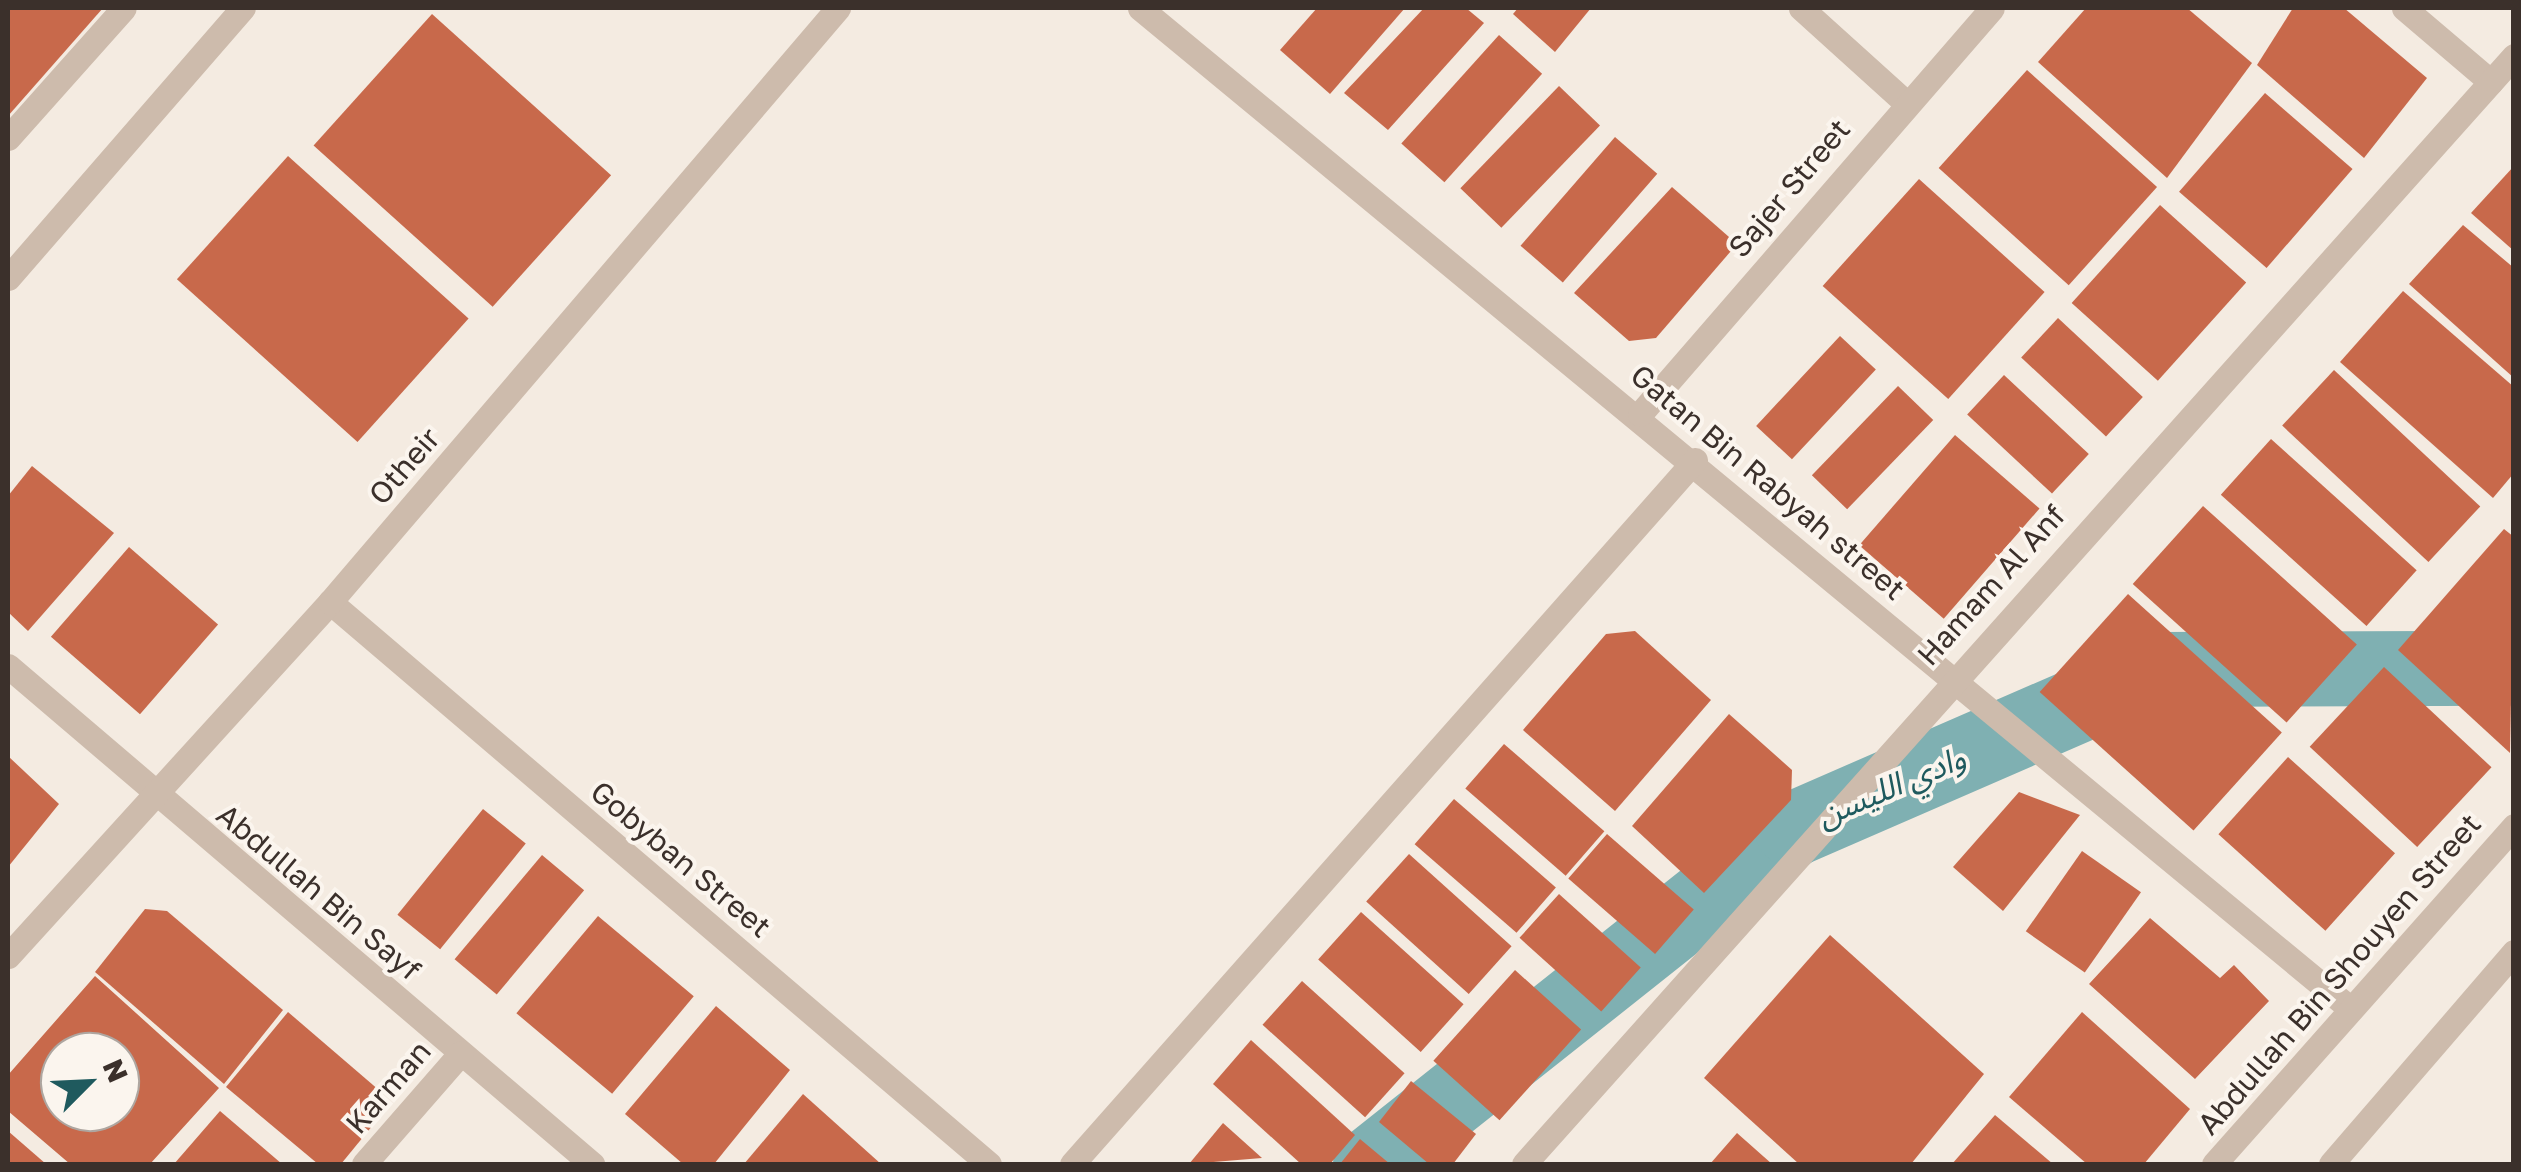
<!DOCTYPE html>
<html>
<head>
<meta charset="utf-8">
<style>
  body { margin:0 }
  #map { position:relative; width:2521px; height:1172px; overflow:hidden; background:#f4ebe1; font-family:"Golos Text","Noto Sans Arabic",sans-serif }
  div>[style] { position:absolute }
  .river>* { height:75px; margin:-37.5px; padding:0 37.5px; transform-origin:37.5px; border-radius:37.5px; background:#7fb0b2 }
  .building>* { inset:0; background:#c8694b; transform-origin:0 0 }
  .minor>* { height:25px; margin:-12.5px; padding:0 12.5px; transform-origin:12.5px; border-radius:12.5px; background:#cdbbac }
  .tertiary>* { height:25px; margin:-12.5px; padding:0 12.5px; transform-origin:12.5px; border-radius:12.5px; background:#cdbbac }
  span { translate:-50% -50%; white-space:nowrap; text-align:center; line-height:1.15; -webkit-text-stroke:8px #fbf5ee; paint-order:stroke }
  .street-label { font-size:30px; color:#3b302b }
  .water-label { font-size:32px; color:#1f5a5e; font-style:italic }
  .frame { position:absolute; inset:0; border:10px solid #3b302b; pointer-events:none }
  .north { position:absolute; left:40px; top:1032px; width:100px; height:100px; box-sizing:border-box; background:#fbf5ee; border:2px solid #aea6a0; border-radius:50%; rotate:66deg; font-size:28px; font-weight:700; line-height:40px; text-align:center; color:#3b302b }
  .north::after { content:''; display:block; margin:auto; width:35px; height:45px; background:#1f5a5e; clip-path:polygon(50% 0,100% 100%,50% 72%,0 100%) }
</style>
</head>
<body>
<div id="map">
  <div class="river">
    <div style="left:1370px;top:1164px;width:539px;rotate:-38.44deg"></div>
    <div style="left:1792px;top:829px;width:401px;rotate:-23.5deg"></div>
    <div style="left:2160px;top:669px;width:354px;rotate:-0.2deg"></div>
  </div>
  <div class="building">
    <div style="clip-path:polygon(8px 8px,103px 8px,8px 116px)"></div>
    <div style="clip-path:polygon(1317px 8px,1405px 8px,1330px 94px,1280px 50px)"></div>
    <div style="clip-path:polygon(1424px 8px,1466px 8px,1484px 23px,1388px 130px,1344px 93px)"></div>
    <div style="clip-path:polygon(1518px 8px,1591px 8px,1555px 52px,1513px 14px)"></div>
    <div style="clip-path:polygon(2086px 8px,2187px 8px,2252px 63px,2167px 178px,2038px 62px)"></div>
    <div style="clip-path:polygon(2293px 8px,2344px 8px,2427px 78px,2364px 158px,2257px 65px)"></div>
    <div style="left:432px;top:14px;width:241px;height:177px;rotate:42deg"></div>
    <div style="left:1499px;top:35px;width:58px;height:146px;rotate:42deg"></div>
    <div style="left:2027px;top:70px;width:175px;height:132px;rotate:42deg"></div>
    <div style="left:1559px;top:86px;width:57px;height:142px;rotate:44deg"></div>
    <div style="left:2265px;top:93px;width:116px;height:131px;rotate:41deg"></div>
    <div style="left:1615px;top:137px;width:56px;height:144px;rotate:41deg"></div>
    <div style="left:288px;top:156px;width:243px;height:166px;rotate:42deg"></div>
    <div style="clip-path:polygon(2514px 166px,2514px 251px,2471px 213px)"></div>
    <div style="left:1919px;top:179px;width:169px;height:144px;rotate:42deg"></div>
    <div style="clip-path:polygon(1672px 187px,1737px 244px,1656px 338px,1629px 341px,1574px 293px)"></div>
    <div style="left:2160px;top:205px;width:116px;height:132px;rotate:42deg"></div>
    <div style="clip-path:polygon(2463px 225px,2514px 268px,2514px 378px,2409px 284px)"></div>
    <div style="clip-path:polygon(2403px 291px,2514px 387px,2514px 473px,2493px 498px,2340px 362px)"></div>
    <div style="left:2058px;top:318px;width:116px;height:54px;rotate:43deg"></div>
    <div style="left:1840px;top:336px;width:49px;height:123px;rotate:43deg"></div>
    <div style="left:2334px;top:370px;width:200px;height:76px;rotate:43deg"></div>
    <div style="left:2004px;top:375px;width:116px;height:54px;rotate:43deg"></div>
    <div style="left:1898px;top:386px;width:49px;height:124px;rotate:44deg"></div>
    <div style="left:1955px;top:435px;width:112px;height:146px;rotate:41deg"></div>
    <div style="left:2271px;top:439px;width:196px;height:75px;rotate:42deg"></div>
    <div style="clip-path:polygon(32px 466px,114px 533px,28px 631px,8px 612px,8px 496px)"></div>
    <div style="left:2203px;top:506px;width:207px;height:105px;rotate:42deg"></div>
    <div style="clip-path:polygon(2504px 529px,2514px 537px,2510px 753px,2398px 650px)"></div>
    <div style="left:129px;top:547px;width:118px;height:119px;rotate:41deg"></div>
    <div style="left:2128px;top:594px;width:207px;height:132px;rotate:42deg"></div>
    <div style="clip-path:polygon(1635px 631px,1711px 700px,1615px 811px,1523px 730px,1606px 634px)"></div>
    <div style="left:2384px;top:667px;width:147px;height:109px;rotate:43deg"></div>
    <div style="clip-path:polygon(1729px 714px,1792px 770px,1791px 800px,1704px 893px,1632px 826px)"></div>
    <div style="left:1504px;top:744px;width:133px;height:59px;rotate:41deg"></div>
    <div style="clip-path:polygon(8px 756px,59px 804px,8px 867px)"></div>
    <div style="left:2288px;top:757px;width:144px;height:104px;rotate:42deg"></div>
    <div style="clip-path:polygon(2019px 792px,2080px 815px,2003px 911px,1953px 867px)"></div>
    <div style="left:1454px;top:799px;width:135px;height:60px;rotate:41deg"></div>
    <div style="left:483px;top:809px;width:55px;height:136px;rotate:39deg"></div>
    <div style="left:1607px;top:834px;width:115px;height:59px;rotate:41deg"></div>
    <div style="left:2082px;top:851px;width:72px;height:98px;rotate:35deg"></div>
    <div style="left:1409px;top:854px;width:138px;height:64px;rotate:42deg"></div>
    <div style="left:542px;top:855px;width:55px;height:136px;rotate:40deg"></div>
    <div style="left:1559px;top:894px;width:110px;height:59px;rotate:42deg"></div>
    <div style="clip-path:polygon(145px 909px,167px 911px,283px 1010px,224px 1084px,95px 972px)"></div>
    <div style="left:1361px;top:912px;width:138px;height:64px;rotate:42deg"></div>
    <div style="left:598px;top:916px;width:125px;height:127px;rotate:40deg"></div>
    <div style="clip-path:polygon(2150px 918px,2220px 978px,2234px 965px,2269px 1001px,2195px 1079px,2089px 984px)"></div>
    <div style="clip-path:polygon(1830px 935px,1984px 1074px,1911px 1164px,1799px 1164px,1704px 1078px)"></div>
    <div style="left:1515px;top:970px;width:89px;height:122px;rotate:42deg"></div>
    <div style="clip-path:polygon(evenodd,95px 976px,219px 1088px,150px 1164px,70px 1164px,8px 1111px,8px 1075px,95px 976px,60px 1052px,120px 1052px,120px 1112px,60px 1112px,60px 1052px)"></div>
    <div style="left:1302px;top:981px;width:138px;height:59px;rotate:42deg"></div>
    <div style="clip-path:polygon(716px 1006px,790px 1070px,714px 1164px,683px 1164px,625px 1114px)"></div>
    <div style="clip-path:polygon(288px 1012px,380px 1091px,382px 1114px,341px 1164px,318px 1164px,226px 1087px)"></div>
    <div style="clip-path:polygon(2082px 1012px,2190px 1109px,2144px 1164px,2087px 1164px,2009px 1097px)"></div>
    <div style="clip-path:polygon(1251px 1040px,1355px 1135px,1330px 1164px,1301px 1164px,1213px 1084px)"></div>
    <div style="clip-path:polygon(1411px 1081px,1476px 1134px,1453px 1164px,1429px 1164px,1379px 1122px)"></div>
    <div style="clip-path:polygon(803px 1094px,881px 1164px,744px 1164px)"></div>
    <div style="clip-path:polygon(220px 1111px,282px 1164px,174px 1164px)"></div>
    <div style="clip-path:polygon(1995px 1115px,2053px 1164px,1952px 1164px)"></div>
    <div style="clip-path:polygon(1223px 1123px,1262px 1158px,1189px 1164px)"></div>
    <div style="clip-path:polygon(8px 1131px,46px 1164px,8px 1164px)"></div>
    <div style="clip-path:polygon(1737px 1133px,1772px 1164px,1710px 1164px)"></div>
    <div style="clip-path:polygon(1360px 1139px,1390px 1164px,1340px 1164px)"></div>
  </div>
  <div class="minor">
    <div style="left:1140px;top:8px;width:1571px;rotate:39.58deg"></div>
    <div style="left:1801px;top:8px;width:140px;rotate:42.1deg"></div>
    <div style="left:2404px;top:8px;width:114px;rotate:40.4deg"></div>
    <div style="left:8px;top:138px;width:174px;rotate:-48.3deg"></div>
    <div style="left:8px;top:278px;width:358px;rotate:-49deg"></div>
    <div style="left:1640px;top:414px;width:537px;rotate:-49.07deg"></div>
    <div style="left:330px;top:602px;width:866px;rotate:40.46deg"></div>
    <div style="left:8px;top:666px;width:768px;rotate:40.46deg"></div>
    <div style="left:8px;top:956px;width:479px;rotate:-47.7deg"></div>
    <div style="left:330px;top:602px;width:782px;rotate:-49.46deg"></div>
    <div style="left:364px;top:1164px;width:147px;rotate:-48.9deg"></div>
    <div style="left:1072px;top:1164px;width:940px;rotate:-48.49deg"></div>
    <div style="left:1524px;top:1164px;width:1486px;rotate:-48.22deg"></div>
  </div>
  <div class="tertiary">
    <div style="left:2214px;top:1164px;width:452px;rotate:-48.4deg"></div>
    <div style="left:2331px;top:1164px;width:280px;rotate:-49.2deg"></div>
  </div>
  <div class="street-label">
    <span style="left:1789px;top:188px;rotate:-50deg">Sajer Street</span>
    <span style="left:404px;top:466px;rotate:-49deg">Otheir</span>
    <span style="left:1768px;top:482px;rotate:40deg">Gatan Bin Rabyah street</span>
    <span style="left:1991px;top:585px;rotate:-48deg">Hamam Al Anf</span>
    <span style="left:681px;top:859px;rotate:40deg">Gobyban Street</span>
    <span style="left:319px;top:892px;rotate:40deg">Abdullah Bin Sayf</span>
    <span style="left:2339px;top:974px;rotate:-49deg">Abdullah Bin Shouyen Street</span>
    <span style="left:388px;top:1087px;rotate:-49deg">Karman</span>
  </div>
  <div class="water-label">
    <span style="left:1891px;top:786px;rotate:-23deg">وادي الليسن</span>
  </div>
  <div class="frame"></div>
  <div class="north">N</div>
</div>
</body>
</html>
